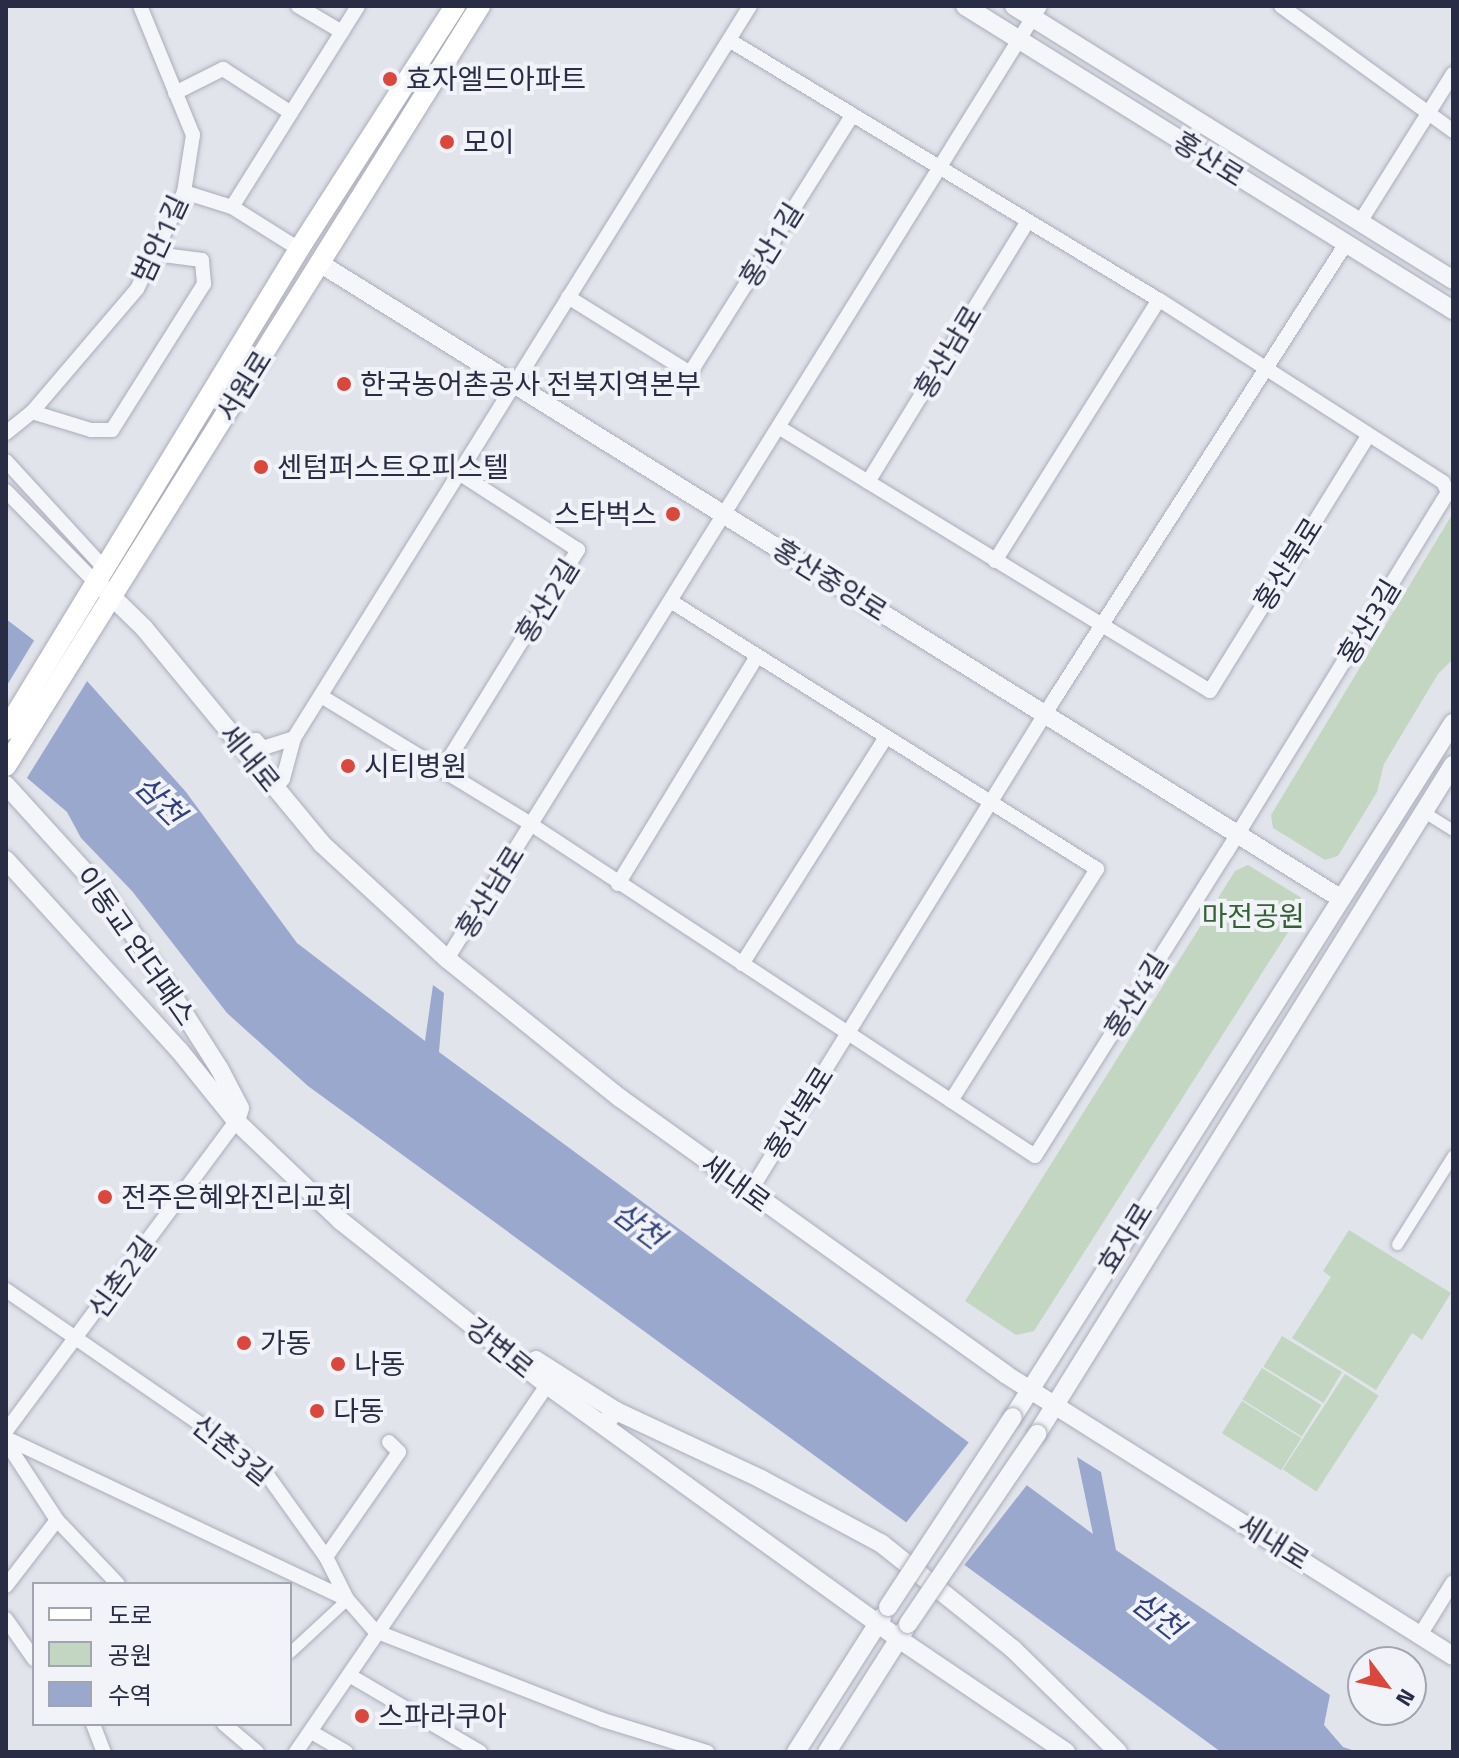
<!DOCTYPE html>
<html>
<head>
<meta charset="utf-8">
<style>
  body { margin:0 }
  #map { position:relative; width:1459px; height:1758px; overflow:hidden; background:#e2e4ec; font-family:"Titillium Web","Noto Sans KR",sans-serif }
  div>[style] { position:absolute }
  .green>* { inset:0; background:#c3d6c2; transform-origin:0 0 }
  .water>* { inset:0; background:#9aa8ce }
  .pier>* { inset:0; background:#e2e4ec; transform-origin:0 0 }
  .roads { filter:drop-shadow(0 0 2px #aaadba) drop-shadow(0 0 2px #aaadba) }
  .pedestrian>* { height:11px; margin:-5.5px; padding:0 5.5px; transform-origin:5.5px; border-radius:5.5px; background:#f5f6f9 }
  .minor>* { height:14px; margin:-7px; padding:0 7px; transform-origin:7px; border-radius:7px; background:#f5f6f9 }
  .tertiary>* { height:18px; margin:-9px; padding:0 9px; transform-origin:9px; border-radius:9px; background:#f5f6f9 }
  .secondary>* { height:20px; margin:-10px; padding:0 10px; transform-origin:10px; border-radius:10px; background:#fff }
  .bridges { filter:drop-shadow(0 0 2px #aaadba) drop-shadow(0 0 2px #aaadba) }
  .tertiary-bridge>* { height:18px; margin:-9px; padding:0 9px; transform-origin:9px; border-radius:9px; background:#f5f6f9 }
  .dots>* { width:22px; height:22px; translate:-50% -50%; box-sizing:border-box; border:4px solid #f2f3f9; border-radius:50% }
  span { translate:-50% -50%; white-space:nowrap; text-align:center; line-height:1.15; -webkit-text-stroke:8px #f2f3f9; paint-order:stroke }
  .poi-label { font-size:28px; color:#282d45 }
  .left { translate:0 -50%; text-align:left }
  .right { translate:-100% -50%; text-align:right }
  .street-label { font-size:28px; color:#282d45 }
  .park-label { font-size:28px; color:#346235 }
  .water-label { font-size:30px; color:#2e417d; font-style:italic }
  .frame { position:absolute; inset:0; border:8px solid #282d45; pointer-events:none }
  .legend { position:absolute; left:32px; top:1582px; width:260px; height:144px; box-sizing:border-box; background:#f2f3f9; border:2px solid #a1a4b1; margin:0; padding:10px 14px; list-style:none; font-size:24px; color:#282d45 }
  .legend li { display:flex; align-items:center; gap:16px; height:40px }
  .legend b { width:40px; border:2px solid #a1a4b1 }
  .north { position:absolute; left:1347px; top:1646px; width:80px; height:80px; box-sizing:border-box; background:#f2f3f9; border:2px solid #a1a4b1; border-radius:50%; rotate:122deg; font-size:22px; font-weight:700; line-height:32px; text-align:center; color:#282d45 }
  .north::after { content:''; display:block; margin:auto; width:28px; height:36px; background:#da473d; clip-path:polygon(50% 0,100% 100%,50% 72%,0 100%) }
</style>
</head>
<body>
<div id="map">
  <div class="green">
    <div style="clip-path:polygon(1453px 513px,1453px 659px,1438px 674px,1384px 764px,1377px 792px,1338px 856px,1325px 860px,1273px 828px,1271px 815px)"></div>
    <div style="clip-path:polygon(1248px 865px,1300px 897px,1304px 907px,1034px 1331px,1016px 1335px,965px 1301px,1235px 871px)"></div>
    <div style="clip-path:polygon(1349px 1230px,1451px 1293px,1422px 1340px,1412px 1333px,1376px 1390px,1292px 1338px,1331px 1277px,1323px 1271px)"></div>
    <div style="left:1282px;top:1336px;width:70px;height:36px;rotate:31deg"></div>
    <div style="left:1262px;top:1368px;width:70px;height:37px;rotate:32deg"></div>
    <div style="left:1345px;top:1374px;width:40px;height:114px;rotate:33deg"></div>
    <div style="left:1242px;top:1401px;width:70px;height:38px;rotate:32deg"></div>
  </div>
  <div class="water">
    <div style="clip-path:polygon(6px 619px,87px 681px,186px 792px,297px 943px,425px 1041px,433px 985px,444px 993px,439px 1052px,1093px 1534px,1077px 1457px,1101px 1472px,1116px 1550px,1330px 1695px,1324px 1725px,1343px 1747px,1358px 1752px,1221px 1752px,308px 1086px,227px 1013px,132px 891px,81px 838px,67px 812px,6px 760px)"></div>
  </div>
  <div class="pier">
    <div style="clip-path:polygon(35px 639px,89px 678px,25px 781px,6px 765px,6px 687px)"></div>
    <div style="left:973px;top:1437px;width:72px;height:113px;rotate:38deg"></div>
  </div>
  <div class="roads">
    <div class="pedestrian">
      <div style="left:1424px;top:812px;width:34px;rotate:32deg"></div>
      <div style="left:1397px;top:1244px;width:105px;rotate:-57.8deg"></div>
      <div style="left:290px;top:1652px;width:78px;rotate:-42.9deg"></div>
    </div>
    <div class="minor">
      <div style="left:298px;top:6px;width:51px;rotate:30.6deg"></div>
      <div style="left:1281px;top:6px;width:213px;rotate:36deg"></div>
      <div style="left:175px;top:93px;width:54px;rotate:-26.6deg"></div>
      <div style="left:223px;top:69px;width:81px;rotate:32.9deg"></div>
      <div style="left:184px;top:192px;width:50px;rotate:17.4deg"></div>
      <div style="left:232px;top:207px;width:79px;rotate:32.1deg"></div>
      <div style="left:232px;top:207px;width:237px;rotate:-57.9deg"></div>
      <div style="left:1360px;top:222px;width:175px;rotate:-57.9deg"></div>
      <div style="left:568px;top:297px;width:144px;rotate:31.9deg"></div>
      <div style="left:690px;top:373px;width:304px;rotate:-57.8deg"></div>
      <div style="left:32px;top:412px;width:62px;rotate:17deg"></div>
      <div style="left:91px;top:430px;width:21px"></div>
      <div style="left:112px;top:430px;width:173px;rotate:-57.8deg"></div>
      <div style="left:204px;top:284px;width:24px;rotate:-95deg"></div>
      <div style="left:202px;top:260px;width:47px;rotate:-172.7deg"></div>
      <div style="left:780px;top:428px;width:504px;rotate:31.45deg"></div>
      <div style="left:1210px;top:691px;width:301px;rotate:-58.2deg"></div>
      <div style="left:6px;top:433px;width:33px;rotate:-39deg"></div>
      <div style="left:32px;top:412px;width:162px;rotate:-49.5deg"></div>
      <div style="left:137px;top:289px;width:108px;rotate:-64.1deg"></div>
      <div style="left:184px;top:192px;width:58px;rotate:-81deg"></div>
      <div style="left:193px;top:135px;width:139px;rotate:-112.3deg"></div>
      <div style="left:6px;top:461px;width:148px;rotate:47.5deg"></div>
      <div style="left:868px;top:482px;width:306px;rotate:-58.5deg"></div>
      <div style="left:6px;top:491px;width:130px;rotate:45.6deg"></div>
      <div style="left:995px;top:561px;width:308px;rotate:-57.9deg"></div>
      <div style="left:672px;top:602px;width:502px;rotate:32.14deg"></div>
      <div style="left:1097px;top:869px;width:274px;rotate:122.2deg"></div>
      <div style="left:321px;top:696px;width:247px;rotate:31.4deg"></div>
      <div style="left:532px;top:825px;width:602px;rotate:33.35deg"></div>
      <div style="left:1035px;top:1156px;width:358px;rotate:-57.8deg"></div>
      <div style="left:1226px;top:853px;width:424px;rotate:-58.4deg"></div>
      <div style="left:1448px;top:492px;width:11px;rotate:-117deg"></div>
      <div style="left:1443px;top:482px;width:337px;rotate:-147.3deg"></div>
      <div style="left:1159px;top:300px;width:502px;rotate:-148.84deg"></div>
      <div style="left:243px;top:748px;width:15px;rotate:-32deg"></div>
      <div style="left:256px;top:740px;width:11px;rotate:49deg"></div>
      <div style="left:263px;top:748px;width:33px;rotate:-18deg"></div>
      <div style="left:442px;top:770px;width:259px;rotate:-58.3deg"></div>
      <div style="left:578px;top:550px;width:138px;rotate:-147.1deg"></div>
      <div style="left:274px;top:789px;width:13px;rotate:-48deg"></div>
      <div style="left:283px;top:779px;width:42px;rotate:-75deg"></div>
      <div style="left:294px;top:738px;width:862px;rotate:-58.08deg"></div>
      <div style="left:618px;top:884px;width:265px;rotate:-58.6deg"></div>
      <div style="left:447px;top:959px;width:1122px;rotate:-58.11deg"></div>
      <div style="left:742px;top:964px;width:269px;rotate:-57.6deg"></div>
      <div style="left:749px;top:1193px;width:582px;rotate:-58.28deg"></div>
      <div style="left:1055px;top:698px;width:538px;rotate:-57.37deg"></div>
      <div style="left:6px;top:1290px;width:273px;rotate:34.6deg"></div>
      <div style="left:231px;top:1445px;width:48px;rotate:40deg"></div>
      <div style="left:268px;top:1476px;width:100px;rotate:54.4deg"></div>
      <div style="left:326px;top:1557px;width:47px;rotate:63.4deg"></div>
      <div style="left:6px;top:1431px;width:386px;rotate:-53.4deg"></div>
      <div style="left:6px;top:1438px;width:377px;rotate:25.3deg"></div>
      <div style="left:347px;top:1599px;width:43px;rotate:48.8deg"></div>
      <div style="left:375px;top:1631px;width:245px;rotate:21.3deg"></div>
      <div style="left:603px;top:1720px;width:109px;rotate:17.1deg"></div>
      <div style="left:6px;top:1442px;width:93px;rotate:56.8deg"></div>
      <div style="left:57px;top:1520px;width:88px;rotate:46.4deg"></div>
      <div style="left:326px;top:1557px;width:128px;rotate:-55.2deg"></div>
      <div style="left:399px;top:1452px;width:14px;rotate:-135deg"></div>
      <div style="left:6px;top:1586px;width:83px;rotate:-52.3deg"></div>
      <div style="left:6px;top:1619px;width:49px;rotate:55deg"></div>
      <div style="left:1420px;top:1635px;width:62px;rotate:-58.1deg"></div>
      <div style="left:349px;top:1675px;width:152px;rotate:30.4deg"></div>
      <div style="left:93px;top:1724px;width:30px;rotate:69deg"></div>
      <div style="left:224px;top:1724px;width:43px;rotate:40.3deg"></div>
      <div style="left:313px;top:1733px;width:38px;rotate:30deg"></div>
      <div style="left:296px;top:1752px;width:445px;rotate:-55.6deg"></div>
    </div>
    <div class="tertiary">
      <div style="left:965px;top:6px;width:575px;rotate:31.92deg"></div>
      <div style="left:1014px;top:6px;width:517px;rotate:31.97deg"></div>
      <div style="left:321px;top:264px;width:1200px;rotate:31.89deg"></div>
      <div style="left:103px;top:588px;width:57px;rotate:44.3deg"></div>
      <div style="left:144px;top:628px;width:280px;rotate:50.5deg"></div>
      <div style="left:322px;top:844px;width:170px;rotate:42.6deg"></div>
      <div style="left:447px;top:959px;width:222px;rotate:38.8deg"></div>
      <div style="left:620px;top:1098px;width:474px;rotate:35.6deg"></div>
      <div style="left:1005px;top:1374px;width:529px;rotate:32.19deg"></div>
      <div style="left:6px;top:785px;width:147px;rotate:47.8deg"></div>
      <div style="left:105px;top:894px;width:57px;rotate:54.9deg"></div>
      <div style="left:138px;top:941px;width:151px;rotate:57.5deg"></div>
      <div style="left:219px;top:1068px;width:45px;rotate:62.3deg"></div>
      <div style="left:240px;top:1108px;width:14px;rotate:107deg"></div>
      <div style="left:6px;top:860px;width:257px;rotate:47.7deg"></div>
      <div style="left:179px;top:1050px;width:91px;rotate:51.2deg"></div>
      <div style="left:236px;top:1121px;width:145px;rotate:43.6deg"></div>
      <div style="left:341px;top:1221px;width:263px;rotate:38.5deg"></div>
      <div style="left:547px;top:1385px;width:434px;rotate:35.8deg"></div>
      <div style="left:899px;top:1639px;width:202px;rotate:34.1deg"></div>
      <div style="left:530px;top:1372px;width:13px;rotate:-63deg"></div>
      <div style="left:536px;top:1360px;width:95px;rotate:32.5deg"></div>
      <div style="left:1013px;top:1417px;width:822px;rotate:-57.63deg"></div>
      <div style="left:603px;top:1425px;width:19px;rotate:-47deg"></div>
      <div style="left:616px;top:1411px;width:160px;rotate:25.1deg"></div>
      <div style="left:761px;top:1479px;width:137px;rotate:28.2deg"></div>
      <div style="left:882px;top:1544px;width:168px;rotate:38.7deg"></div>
      <div style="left:1013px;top:1649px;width:147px;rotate:44.4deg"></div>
      <div style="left:1037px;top:1434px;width:788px;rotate:-58.13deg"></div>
      <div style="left:796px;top:1752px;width:160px;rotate:-57.5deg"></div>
      <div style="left:827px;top:1752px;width:146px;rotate:-57.6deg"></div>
    </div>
    <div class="secondary">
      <div style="left:6px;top:730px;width:563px;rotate:-58.65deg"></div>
      <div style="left:299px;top:249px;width:289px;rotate:-57.3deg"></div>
      <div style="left:6px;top:766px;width:896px;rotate:-58.05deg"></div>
    </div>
  </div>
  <div class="bridges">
    <div class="tertiary-bridge">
      <div style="left:888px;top:1607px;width:227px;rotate:-56.7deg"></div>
      <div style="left:908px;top:1624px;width:230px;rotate:-55.8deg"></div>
    </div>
  </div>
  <div class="dots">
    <div style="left:390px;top:79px;background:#da473d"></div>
    <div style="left:447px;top:142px;background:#da473d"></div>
    <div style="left:344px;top:384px;background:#da473d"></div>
    <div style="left:261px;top:467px;background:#da473d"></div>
    <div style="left:673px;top:514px;background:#da473d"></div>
    <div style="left:348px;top:766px;background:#da473d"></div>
    <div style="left:105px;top:1197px;background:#da473d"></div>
    <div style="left:244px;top:1343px;background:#da473d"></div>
    <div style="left:338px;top:1364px;background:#da473d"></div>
    <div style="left:317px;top:1411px;background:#da473d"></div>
    <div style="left:362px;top:1716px;background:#da473d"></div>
  </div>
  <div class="poi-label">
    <span class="left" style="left:406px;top:79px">효자엘드아파트</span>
    <span class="left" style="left:463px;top:142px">모이</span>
    <span class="left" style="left:360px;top:384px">한국농어촌공사 전북지역본부</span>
    <span class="left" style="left:277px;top:467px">센텀퍼스트오피스텔</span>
    <span class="right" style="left:657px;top:514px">스타벅스</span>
    <span class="left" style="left:364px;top:766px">시티병원</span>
    <span class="left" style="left:121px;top:1197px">전주은혜와진리교회</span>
    <span class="left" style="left:260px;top:1343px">가동</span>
    <span class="left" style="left:354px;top:1364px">나동</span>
    <span class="left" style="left:333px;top:1411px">다동</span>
    <span class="left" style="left:378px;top:1716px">스파라쿠아</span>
  </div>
  <div class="street-label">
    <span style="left:1209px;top:159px;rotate:32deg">홍산로</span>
    <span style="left:160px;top:239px;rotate:-65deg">범안1길</span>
    <span style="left:771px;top:245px;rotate:-58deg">홍산1길</span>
    <span style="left:948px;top:352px;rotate:-59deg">홍산남로</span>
    <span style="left:244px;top:386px;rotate:-58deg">서원로</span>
    <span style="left:1288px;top:564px;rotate:-58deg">홍산북로</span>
    <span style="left:830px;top:580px;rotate:32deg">홍산중앙로</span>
    <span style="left:547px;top:601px;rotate:-58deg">홍산2길</span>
    <span style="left:1369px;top:622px;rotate:-59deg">홍산3길</span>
    <span style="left:250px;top:758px;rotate:51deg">세내로</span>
    <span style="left:490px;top:892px;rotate:-58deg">홍산남로</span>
    <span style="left:136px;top:946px;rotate:55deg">이동교 언더패스</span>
    <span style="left:1136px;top:996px;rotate:-58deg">홍산4길</span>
    <span style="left:799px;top:1113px;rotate:-58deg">홍산북로</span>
    <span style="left:736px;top:1183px;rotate:36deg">세내로</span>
    <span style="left:1125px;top:1238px;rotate:-58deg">효자로</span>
    <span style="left:122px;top:1277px;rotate:-54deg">신촌2길</span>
    <span style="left:500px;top:1348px;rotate:39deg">강변로</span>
    <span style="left:232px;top:1450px;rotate:39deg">신촌3길</span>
    <span style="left:1274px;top:1542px;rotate:32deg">세내로</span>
  </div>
  <div class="park-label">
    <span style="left:1253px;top:916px">마전공원</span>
  </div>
  <div class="water-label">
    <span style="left:160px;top:800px;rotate:45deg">삼천</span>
    <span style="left:639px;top:1225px;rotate:37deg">삼천</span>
    <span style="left:1158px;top:1615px;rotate:38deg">삼천</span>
  </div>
  <div class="frame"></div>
  <ul class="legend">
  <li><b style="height:10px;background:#fff"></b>도로</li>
  <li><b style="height:22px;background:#c3d6c2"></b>공원</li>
  <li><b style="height:22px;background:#9aa8ce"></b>수역</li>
  </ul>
  <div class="north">N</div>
</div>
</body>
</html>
